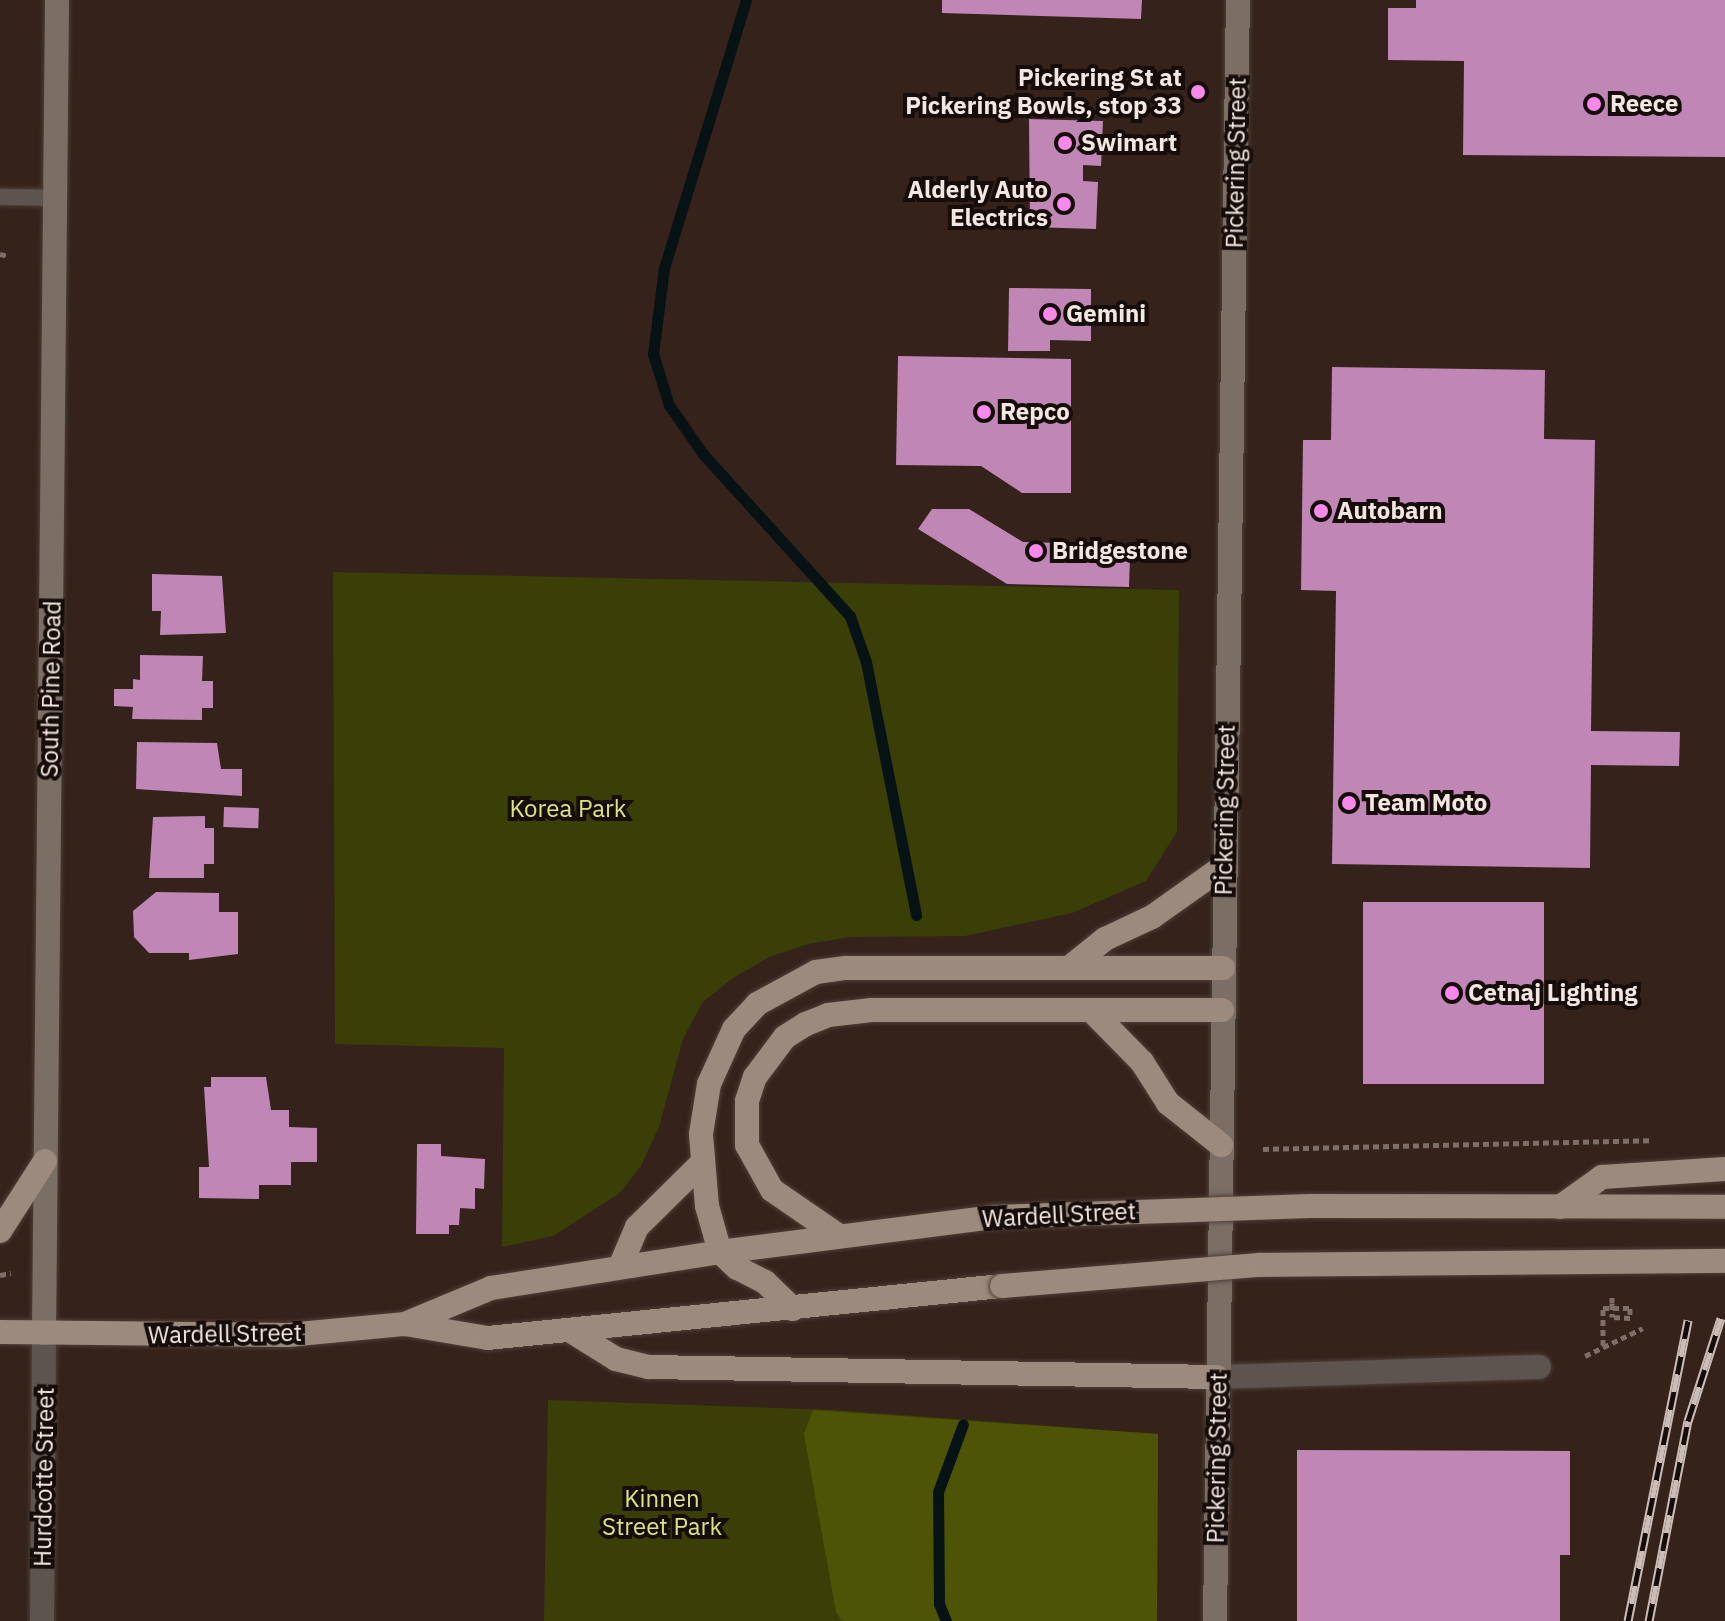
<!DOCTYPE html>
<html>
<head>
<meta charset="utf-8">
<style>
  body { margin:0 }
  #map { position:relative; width:1725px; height:1621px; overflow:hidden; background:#34221b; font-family:"IBM Plex Sans",sans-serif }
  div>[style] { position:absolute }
  .green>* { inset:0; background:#3a3f07 }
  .forest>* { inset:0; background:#4e5405 }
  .stream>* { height:11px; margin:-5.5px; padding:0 5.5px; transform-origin:5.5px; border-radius:5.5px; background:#061213 }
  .building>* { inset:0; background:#bf86b6; transform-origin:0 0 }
  .path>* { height:5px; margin-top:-2.5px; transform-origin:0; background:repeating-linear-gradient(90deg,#7e6e68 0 6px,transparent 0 10px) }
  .roads { filter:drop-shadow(0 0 2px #4f3e37) drop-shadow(0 0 2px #4f3e37) }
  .service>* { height:16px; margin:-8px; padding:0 8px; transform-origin:8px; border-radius:8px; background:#5d544f }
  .minor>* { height:24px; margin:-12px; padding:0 12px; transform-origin:12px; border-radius:12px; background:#5d544f }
  .secondary>* { height:24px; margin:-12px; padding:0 12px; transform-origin:12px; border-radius:12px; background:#7b6e65 }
  .trunk>* { height:24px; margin:-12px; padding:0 12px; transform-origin:12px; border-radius:12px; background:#9c8a7e }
  .rail>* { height:9px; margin-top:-4.5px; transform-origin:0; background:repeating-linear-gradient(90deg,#160d0a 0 18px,#cbbcb7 0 36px); box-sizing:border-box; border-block:2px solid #cbbcb7 }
  .path-bridge>* { height:5px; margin-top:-2.5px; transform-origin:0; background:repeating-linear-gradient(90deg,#7e6e68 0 6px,transparent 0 10px) }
  .bridges { filter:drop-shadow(0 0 2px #4f3e37) drop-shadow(0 0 2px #4f3e37) }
  .trunk-bridge>* { height:24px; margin:-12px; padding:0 12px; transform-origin:12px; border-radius:12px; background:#9c8a7e }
  .dots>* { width:22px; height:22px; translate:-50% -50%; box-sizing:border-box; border:4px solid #160d0a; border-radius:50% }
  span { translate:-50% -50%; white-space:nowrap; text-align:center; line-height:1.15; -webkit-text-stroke:8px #160d0a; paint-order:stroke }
  .poi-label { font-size:24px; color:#f4e7e2; font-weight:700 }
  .right { translate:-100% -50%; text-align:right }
  .left { translate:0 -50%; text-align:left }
  .street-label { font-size:24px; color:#f4e7e2 }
  .park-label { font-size:24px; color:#d8e482 }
</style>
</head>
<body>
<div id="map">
  <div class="green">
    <div style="clip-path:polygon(333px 572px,1179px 590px,1177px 832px,1146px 881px,1072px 913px,965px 936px,850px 937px,808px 944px,769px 957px,733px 978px,703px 1002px,683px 1039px,659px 1127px,641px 1166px,620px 1193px,553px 1236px,502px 1247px,504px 1048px,335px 1044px)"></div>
    <div style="clip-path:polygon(548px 1400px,833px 1410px,1158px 1434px,1157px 1621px,544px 1621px)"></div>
  </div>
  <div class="forest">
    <div style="clip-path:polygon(813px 1410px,1158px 1434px,1157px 1621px,842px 1621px,836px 1612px,804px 1434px)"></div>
  </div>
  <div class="stream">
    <div style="left:746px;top:0;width:280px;rotate:107deg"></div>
    <div style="left:664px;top:268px;width:87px;rotate:97.3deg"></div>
    <div style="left:653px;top:354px;width:53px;rotate:72.6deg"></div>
    <div style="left:669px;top:405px;width:60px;rotate:55.2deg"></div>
    <div style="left:703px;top:454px;width:219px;rotate:47.8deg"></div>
    <div style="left:850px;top:616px;width:49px;rotate:70.8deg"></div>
    <div style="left:866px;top:662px;width:258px;rotate:78.8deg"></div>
    <div style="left:946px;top:1621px;width:18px;rotate:-112deg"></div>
    <div style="left:939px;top:1604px;width:112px;rotate:-90.5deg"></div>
    <div style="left:938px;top:1492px;width:72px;rotate:-69.8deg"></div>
  </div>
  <div class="building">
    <div style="clip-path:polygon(942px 0,1142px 0,1141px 19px,942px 13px)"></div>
    <div style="clip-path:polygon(1416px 0,1725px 0,1725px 157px,1463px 155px,1464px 61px,1388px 60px,1388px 8px,1416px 8px)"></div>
    <div style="clip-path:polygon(1029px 119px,1103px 121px,1101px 166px,1083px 165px,1083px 181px,1098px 182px,1096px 229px,1030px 227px)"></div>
    <div style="clip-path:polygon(1009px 288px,1091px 289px,1091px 341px,1050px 340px,1050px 351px,1008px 351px)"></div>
    <div style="clip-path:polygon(898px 356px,1071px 359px,1071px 493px,1022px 493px,981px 466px,896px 465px)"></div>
    <div style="clip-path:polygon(1332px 367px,1545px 370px,1544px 439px,1595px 440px,1591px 731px,1680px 732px,1679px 766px,1591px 765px,1590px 868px,1332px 864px,1336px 591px,1301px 590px,1303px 440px,1331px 440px)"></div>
    <div style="clip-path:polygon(932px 509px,969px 509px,1023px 542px,1106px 544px,1130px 558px,1129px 587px,1007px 584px,918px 529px)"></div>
    <div style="clip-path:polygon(152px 574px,222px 576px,226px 633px,160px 635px,161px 611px,152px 611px)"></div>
    <div style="clip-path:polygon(140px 655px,203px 656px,202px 681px,213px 681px,213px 708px,202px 708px,202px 720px,132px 719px,133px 707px,114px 706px,114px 689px,133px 689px,133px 679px,140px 680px)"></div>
    <div style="clip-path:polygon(137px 742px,217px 743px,221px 769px,242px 769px,242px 796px,136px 789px)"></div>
    <div style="left:224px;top:807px;width:35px;height:20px;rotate:2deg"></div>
    <div style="clip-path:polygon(205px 816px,205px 828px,214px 828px,214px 864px,204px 864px,204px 878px,149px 878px,153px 817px)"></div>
    <div style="clip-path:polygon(156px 892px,219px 893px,219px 912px,238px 912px,238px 954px,189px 960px,189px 953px,149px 953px,134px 937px,133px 911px)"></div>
    <div style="left:1363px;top:902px;width:181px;height:182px"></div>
    <div style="clip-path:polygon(211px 1077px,266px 1077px,271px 1110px,289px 1110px,289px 1127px,317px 1128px,317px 1162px,291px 1162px,291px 1185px,259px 1185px,259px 1199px,199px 1198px,199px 1167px,209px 1167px,204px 1087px,211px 1087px)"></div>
    <div style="clip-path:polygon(417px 1144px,441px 1144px,441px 1156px,485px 1159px,484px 1189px,475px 1188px,475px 1209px,460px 1208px,459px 1225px,449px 1225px,449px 1234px,416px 1234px)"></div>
    <div style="clip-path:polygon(1297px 1450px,1570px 1451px,1570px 1555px,1560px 1555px,1560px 1621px,1297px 1621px)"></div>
  </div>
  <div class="path">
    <div style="left:0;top:254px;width:8px;rotate:14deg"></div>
    <div style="left:1263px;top:1149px;width:387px;rotate:-1.3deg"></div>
    <div style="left:0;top:1275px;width:11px;rotate:-10deg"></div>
    <div style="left:1612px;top:1303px;width:8px;rotate:-90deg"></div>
    <div style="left:1603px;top:1345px;width:37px;rotate:-90deg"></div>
    <div style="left:1603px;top:1308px;width:27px"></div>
    <div style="left:1630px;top:1308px;width:10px;rotate:90deg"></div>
    <div style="left:1630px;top:1318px;width:18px;rotate:-177deg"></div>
    <div style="left:1585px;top:1356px;width:64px;rotate:-25.8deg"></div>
  </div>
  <div class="roads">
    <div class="service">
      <div style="left:0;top:197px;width:56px;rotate:1deg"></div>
    </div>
    <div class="minor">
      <div style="left:1217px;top:1377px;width:322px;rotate:-1.8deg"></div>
      <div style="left:42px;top:1621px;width:288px;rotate:-89.6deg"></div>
    </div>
    <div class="secondary">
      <div style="left:44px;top:1333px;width:1333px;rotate:-89.44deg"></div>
      <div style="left:1215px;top:1621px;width:1621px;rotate:-89.19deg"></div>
    </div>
    <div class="trunk">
      <div style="left:1070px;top:967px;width:45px;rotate:-38.7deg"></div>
      <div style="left:1105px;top:939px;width:52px;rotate:-25.1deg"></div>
      <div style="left:1152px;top:917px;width:88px;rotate:-35.3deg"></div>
      <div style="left:1091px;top:1010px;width:73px;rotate:45.6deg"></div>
      <div style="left:1142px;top:1062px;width:49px;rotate:57.6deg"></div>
      <div style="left:1168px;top:1103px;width:68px;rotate:38.4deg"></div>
      <div style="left:0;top:1231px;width:83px;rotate:-57.3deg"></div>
      <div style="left:839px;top:1236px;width:81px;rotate:-145.5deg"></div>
      <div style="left:772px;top:1190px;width:51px;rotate:-119.1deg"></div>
      <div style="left:747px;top:1145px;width:44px;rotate:-90deg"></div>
      <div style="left:747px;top:1101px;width:25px;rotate:-72deg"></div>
      <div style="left:755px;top:1077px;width:50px;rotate:-53.1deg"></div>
      <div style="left:785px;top:1037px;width:25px;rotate:-32deg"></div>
      <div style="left:806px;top:1024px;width:24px;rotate:-22deg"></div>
      <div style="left:828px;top:1015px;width:44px;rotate:-6.5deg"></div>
      <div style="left:872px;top:1010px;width:350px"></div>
      <div style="left:620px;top:1267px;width:43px;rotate:-67deg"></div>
      <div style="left:637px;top:1227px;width:93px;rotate:-44.6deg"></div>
      <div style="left:793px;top:1309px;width:39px;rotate:-136deg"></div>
      <div style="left:765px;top:1282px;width:31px;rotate:-153deg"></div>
      <div style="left:737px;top:1268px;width:23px;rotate:-137deg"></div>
      <div style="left:720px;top:1252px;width:48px;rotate:-105.8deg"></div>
      <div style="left:707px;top:1206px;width:72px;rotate:-94.8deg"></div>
      <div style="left:701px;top:1134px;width:51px;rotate:-80.9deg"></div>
      <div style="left:709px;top:1084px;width:60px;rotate:-65.6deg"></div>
      <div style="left:734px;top:1029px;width:34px;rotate:-47deg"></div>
      <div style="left:757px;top:1004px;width:67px;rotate:-28.5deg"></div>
      <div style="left:816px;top:972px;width:30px;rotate:-8deg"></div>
      <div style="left:846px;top:968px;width:377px"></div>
      <div style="left:405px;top:1324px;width:93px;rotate:-22.7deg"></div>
      <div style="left:491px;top:1288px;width:232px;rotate:-8.9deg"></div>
      <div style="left:720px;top:1252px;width:277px;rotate:-7.3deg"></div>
      <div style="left:571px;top:1331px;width:53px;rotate:31.9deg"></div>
      <div style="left:616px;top:1359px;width:34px;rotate:14deg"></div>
      <div style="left:649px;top:1367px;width:568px;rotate:1.01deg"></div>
      <div style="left:0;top:1332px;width:288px;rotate:0.6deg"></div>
      <div style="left:288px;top:1335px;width:118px;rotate:-5.4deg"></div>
      <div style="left:405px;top:1324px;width:84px;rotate:9.6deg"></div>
      <div style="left:488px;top:1338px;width:517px;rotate:-5.78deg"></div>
    </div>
  </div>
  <div class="rail">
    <div style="left:1628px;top:1621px;width:307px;rotate:-78.7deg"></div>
    <div style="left:1649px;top:1621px;width:204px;rotate:-79deg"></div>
    <div style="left:1688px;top:1421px;width:108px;rotate:-72.2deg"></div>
  </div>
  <div class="path-bridge">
    <div style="left:1612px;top:1303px;width:14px;rotate:90deg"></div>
  </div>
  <div class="bridges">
    <div class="trunk-bridge">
      <div style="left:1560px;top:1207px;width:52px;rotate:-35.5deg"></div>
      <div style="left:1602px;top:1177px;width:123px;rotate:-3.7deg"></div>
      <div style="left:995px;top:1217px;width:315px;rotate:-2deg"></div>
      <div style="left:1310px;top:1206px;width:415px;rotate:0.1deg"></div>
      <div style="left:1002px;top:1286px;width:258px;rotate:-4.7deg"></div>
      <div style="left:1259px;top:1265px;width:466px;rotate:-0.5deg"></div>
    </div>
  </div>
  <div class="dots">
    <div style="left:1198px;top:92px;background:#f888ea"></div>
    <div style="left:1594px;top:104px;background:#f888ea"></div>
    <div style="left:1065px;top:143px;background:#f888ea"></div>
    <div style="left:1064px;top:204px;background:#f888ea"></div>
    <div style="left:1050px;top:314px;background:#f888ea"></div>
    <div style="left:984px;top:412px;background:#f888ea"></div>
    <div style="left:1321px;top:511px;background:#f888ea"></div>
    <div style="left:1036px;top:551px;background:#f888ea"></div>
    <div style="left:1349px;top:803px;background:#f888ea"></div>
    <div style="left:1452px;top:993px;background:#f888ea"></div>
  </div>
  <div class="poi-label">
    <span class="right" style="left:1182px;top:92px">Pickering St at<br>Pickering Bowls, stop 33</span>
    <span class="left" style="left:1610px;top:104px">Reece</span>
    <span class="left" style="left:1081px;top:143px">Swimart</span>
    <span class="right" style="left:1048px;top:204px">Alderly Auto<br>Electrics</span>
    <span class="left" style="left:1066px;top:314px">Gemini</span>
    <span class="left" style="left:1000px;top:412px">Repco</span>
    <span class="left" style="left:1337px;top:511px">Autobarn</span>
    <span class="left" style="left:1052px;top:551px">Bridgestone</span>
    <span class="left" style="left:1365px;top:803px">Team Moto</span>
    <span class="left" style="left:1468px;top:993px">Cetnaj Lighting</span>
  </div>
  <div class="street-label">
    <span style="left:1236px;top:163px;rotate:-89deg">Pickering Street</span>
    <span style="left:51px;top:689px;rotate:-89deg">South Pine Road</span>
    <span style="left:1225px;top:810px;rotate:-89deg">Pickering Street</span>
    <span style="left:1059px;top:1215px;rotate:-3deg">Wardell Street</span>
    <span style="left:225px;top:1334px;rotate:-1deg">Wardell Street</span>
    <span style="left:1217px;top:1458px;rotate:-89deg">Pickering Street</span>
    <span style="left:44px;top:1477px;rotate:-89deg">Hurdcotte Street</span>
  </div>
  <div class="park-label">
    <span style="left:568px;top:809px">Korea Park</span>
    <span style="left:662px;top:1513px">Kinnen<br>Street Park</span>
  </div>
</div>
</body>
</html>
